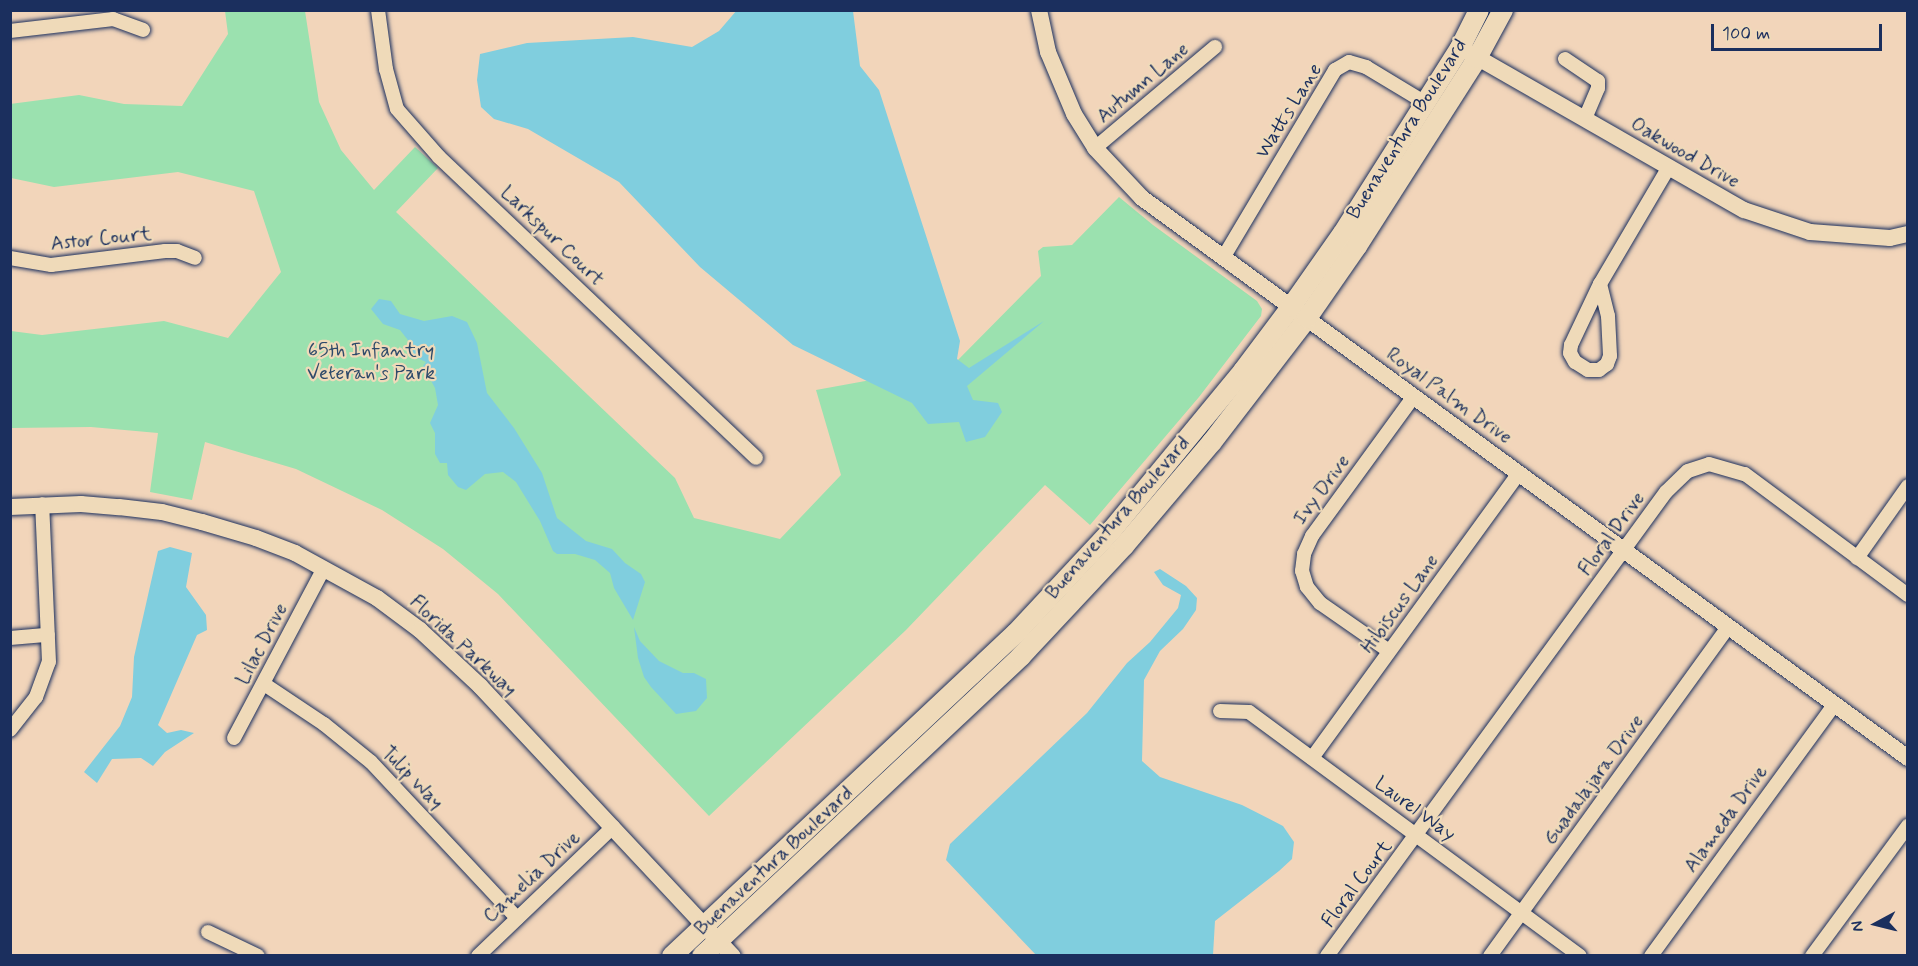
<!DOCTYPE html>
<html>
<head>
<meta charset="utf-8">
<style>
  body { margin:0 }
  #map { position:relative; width:1918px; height:966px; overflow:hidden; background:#f2d5ba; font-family:Mynerve,sans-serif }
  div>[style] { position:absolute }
  .green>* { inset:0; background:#9be1af }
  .water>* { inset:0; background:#80cede }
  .roads { filter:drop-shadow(0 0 2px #1b2f5e) drop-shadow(0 0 2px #1b2f5e) }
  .minor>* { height:14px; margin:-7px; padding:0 7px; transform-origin:7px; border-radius:7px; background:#efdab9 }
  .tertiary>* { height:16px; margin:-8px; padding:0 8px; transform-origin:8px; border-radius:8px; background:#efdab9 }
  .secondary>* { height:20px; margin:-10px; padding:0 10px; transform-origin:10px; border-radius:10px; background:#efdab9 }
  span { translate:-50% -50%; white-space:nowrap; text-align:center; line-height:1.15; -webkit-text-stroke:4.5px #efdab9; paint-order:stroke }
  .street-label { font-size:20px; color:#1b2f5e }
  .park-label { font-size:20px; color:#2e4a6a }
  .frame { position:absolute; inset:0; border:12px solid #1b2f5e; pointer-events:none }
  .north { position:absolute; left:1846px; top:894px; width:60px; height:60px; -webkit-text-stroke:4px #efdab9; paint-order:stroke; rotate:263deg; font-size:16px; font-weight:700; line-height:24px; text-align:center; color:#1b2f5e }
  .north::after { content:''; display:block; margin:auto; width:21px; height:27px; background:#1b2f5e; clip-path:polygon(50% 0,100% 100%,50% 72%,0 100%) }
  .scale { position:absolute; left:1711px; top:24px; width:171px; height:27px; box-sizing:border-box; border:3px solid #1b2f5e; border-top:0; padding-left:8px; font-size:18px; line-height:21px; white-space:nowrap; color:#1b2f5e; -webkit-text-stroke:4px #efdab9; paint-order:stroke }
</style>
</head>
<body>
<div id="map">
  <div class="green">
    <div style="clip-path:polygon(225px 11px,305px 11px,319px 102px,341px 150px,374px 190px,415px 147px,438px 168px,396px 212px,675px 478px,694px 518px,780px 539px,841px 475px,816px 390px,953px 365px,1041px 276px,1038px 251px,1043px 247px,1072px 245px,1119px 197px,1153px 225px,1257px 301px,1262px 309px,1261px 316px,1199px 397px,1090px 525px,1045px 485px,906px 630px,709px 816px,498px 594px,443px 549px,382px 510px,296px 469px,205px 442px,192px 500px,150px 492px,158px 433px,91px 427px,11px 428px,11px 331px,42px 335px,164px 321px,228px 338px,281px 272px,254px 191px,178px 172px,54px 187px,11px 178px,10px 104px,79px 95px,124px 104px,182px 106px,228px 34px)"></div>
  </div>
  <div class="water">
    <div style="clip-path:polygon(737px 10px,853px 11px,860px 66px,879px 90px,960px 341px,957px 359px,969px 368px,1044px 321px,967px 386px,973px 400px,998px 403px,1002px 412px,985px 437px,966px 442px,959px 422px,928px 424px,912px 403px,793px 345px,700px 267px,619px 182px,528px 129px,494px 119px,481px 107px,477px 80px,480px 54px,527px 43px,633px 37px,692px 47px,719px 31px)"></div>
    <div style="clip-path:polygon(379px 299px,391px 301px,400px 314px,424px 321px,452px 316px,467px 322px,477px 343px,487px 393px,514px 428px,542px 473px,557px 518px,586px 541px,612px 549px,625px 563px,641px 574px,645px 582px,633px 620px,614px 588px,610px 573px,595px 560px,575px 554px,557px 554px,553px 551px,540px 521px,516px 482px,503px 472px,485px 474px,466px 490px,458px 487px,448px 475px,447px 463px,440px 463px,435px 454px,435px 433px,430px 423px,438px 405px,435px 388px,423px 366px,426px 362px,413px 356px,411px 344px,400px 330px,383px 324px,371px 309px)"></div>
    <div style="clip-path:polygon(170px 547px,192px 553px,186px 587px,206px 615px,207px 630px,197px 635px,158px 725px,167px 733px,181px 730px,194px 733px,165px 752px,153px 766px,141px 758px,112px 759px,97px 783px,84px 772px,120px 726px,132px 697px,134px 657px,158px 551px)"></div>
    <div style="clip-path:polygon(1160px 569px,1186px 586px,1197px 598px,1196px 610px,1183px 629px,1160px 651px,1144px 680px,1142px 761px,1160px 777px,1242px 805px,1283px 826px,1294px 842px,1292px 859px,1279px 871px,1215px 921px,1213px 955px,1036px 955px,946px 860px,950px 844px,1087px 713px,1127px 663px,1150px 642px,1178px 608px,1181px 595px,1163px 585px,1154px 572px)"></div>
    <div style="clip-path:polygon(634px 627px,640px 641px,659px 661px,683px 673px,694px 673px,706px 679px,707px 698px,696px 711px,676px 714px,651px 687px,644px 677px,638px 658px)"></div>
  </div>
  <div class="roads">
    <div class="minor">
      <div style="left:378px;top:10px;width:60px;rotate:82.3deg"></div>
      <div style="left:386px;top:69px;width:41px;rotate:74.6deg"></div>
      <div style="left:397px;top:109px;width:64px;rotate:48.8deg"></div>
      <div style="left:439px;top:157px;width:437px;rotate:43.5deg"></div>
      <div style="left:10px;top:31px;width:104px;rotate:-6.6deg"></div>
      <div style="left:113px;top:19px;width:32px;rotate:20deg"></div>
      <div style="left:1565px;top:59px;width:40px;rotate:34deg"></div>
      <div style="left:1598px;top:81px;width:7px;rotate:90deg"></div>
      <div style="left:1598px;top:88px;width:34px;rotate:113deg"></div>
      <div style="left:1095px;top:148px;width:157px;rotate:-40.1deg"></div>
      <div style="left:10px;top:258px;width:42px;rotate:9.7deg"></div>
      <div style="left:51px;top:265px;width:115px;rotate:-7deg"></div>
      <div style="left:165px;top:251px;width:12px"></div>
      <div style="left:177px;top:251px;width:19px;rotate:21deg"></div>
      <div style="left:1223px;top:258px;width:219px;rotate:-59.2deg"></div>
      <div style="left:1335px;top:70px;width:16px;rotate:-30deg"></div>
      <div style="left:1349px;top:62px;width:18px;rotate:16deg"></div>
      <div style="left:1366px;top:67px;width:68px;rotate:31.1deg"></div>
      <div style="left:1600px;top:284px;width:33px;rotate:76deg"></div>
      <div style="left:1608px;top:316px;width:40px;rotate:87.1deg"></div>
      <div style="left:1610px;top:356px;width:9px;rotate:111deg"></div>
      <div style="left:1607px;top:364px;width:10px;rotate:143deg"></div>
      <div style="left:1599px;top:370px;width:11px;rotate:180deg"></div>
      <div style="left:1588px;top:370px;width:15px;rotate:-148deg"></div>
      <div style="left:1575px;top:362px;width:10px;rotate:-119deg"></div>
      <div style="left:1570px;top:353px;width:8px;rotate:-83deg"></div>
      <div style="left:1571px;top:345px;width:68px;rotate:-64.6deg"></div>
      <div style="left:1600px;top:284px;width:136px;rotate:-59.5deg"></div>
      <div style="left:1857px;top:558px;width:88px;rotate:-54.7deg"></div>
      <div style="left:10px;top:638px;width:38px;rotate:-5deg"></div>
      <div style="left:1389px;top:651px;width:84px;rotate:-145.2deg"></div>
      <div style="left:1320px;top:603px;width:21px;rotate:-129deg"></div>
      <div style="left:1307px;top:587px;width:17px;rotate:-107deg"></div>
      <div style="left:1302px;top:571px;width:17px;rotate:-83deg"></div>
      <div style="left:1304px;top:554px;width:20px;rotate:-66deg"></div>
      <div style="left:1312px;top:536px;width:173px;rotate:-53.9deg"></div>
      <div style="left:264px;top:684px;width:72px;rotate:33.7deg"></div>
      <div style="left:324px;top:724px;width:60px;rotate:39deg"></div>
      <div style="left:371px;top:762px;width:214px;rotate:46.9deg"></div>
      <div style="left:1220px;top:711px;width:29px;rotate:2deg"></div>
      <div style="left:1249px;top:712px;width:411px;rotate:36.4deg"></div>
      <div style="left:10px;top:730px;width:42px;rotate:-51.8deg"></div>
      <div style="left:36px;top:697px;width:37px;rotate:-70deg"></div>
      <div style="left:49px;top:662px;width:158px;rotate:-92.5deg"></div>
      <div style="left:234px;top:738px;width:192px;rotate:-62.1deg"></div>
      <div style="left:1312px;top:758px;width:352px;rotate:-54deg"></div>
      <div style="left:208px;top:932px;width:55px;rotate:25.6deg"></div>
      <div style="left:478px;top:956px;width:187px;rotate:-43.7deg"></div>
      <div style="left:1327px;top:956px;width:575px;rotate:-53.85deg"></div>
      <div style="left:1666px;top:492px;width:30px;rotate:-44deg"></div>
      <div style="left:1688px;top:471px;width:22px;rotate:-18deg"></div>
      <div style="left:1709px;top:464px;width:37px;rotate:16deg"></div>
      <div style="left:1745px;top:474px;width:203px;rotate:36.6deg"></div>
      <div style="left:1490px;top:956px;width:406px;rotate:-54.1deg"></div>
      <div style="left:1651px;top:956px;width:311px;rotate:-53.9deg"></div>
      <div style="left:1812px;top:956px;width:162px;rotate:-53.6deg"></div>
    </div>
    <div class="tertiary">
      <div style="left:1039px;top:10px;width:43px;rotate:77.9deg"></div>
      <div style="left:1048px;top:52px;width:67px;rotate:67.2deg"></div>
      <div style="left:1074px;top:114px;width:40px;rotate:58deg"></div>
      <div style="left:1095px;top:148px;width:69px;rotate:46.8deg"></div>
      <div style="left:1142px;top:198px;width:949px;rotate:36.17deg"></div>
      <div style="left:1466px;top:51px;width:320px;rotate:29.8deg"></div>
      <div style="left:1744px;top:210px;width:70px;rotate:18.4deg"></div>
      <div style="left:1810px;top:232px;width:80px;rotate:4.3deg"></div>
      <div style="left:1890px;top:238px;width:18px;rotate:-13deg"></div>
      <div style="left:10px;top:507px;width:71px;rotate:-2.4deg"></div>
      <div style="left:81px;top:504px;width:38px;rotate:5deg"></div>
      <div style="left:119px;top:507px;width:43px;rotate:6.6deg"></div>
      <div style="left:162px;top:512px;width:41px;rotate:14deg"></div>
      <div style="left:202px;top:522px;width:56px;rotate:16.5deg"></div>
      <div style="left:256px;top:538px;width:42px;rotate:21deg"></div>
      <div style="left:295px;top:553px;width:94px;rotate:28.8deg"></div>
      <div style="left:377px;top:598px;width:54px;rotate:36.7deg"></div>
      <div style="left:420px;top:630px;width:82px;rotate:43deg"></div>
      <div style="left:480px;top:686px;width:370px;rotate:46.9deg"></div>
    </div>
    <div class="secondary">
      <div style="left:672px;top:956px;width:472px;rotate:-43.2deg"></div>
      <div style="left:1016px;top:633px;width:141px;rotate:-47deg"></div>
      <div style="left:1112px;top:530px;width:206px;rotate:-50.5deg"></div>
      <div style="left:1243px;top:371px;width:80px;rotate:-53.1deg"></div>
      <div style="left:1291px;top:307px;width:90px;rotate:-54.9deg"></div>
      <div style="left:1343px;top:233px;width:219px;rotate:-57.7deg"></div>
      <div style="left:1460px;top:48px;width:42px;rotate:-63.4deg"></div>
      <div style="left:702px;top:956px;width:438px;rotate:-43.2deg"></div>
      <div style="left:1021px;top:656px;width:151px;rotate:-46.9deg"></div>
      <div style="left:1124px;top:546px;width:136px;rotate:-49.8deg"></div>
      <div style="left:1212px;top:442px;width:156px;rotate:-52.5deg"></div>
      <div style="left:1307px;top:318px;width:88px;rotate:-55.2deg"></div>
      <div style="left:1357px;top:246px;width:223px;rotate:-57.4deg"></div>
      <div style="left:1477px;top:58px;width:55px;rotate:-61.6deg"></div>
    </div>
  </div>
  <div class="street-label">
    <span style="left:1143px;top:83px;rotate:-40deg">Autumn Lane</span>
    <span style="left:1289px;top:111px;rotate:-58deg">Watts Lane</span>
    <span style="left:1407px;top:129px;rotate:-58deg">Buenaventura Boulevard</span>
    <span style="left:1685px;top:153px;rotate:30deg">Oakwood Drive</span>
    <span style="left:552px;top:236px;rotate:44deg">Larkspur Court</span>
    <span style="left:101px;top:239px;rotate:-6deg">Astor Court</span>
    <span style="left:1449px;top:396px;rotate:36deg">Royal Palm Drive</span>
    <span style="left:1322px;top:490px;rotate:-54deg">Ivy Drive</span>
    <span style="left:1118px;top:518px;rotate:-49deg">Buenaventura Boulevard</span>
    <span style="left:1612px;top:534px;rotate:-54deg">Floral Drive</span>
    <span style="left:1400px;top:604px;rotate:-54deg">Hibiscus Lane</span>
    <span style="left:262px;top:644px;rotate:-62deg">Lilac Drive</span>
    <span style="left:463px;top:646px;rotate:43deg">Florida Parkway</span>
    <span style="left:412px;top:778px;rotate:46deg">Tulip Way</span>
    <span style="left:1594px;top:780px;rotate:-54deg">Guadalajara Drive</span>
    <span style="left:1415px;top:809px;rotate:36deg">Laurel Way</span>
    <span style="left:1726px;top:819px;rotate:-54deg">Alameda Drive</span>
    <span style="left:774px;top:861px;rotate:-43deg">Buenaventura Boulevard</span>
    <span style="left:532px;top:877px;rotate:-43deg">Camelia Drive</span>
    <span style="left:1357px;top:884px;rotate:-53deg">Floral Court</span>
  </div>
  <div class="park-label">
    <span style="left:371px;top:362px">65th Infantry<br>Veteran's Park</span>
  </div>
  <div class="frame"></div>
  <div class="north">N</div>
  <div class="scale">100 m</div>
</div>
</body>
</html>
